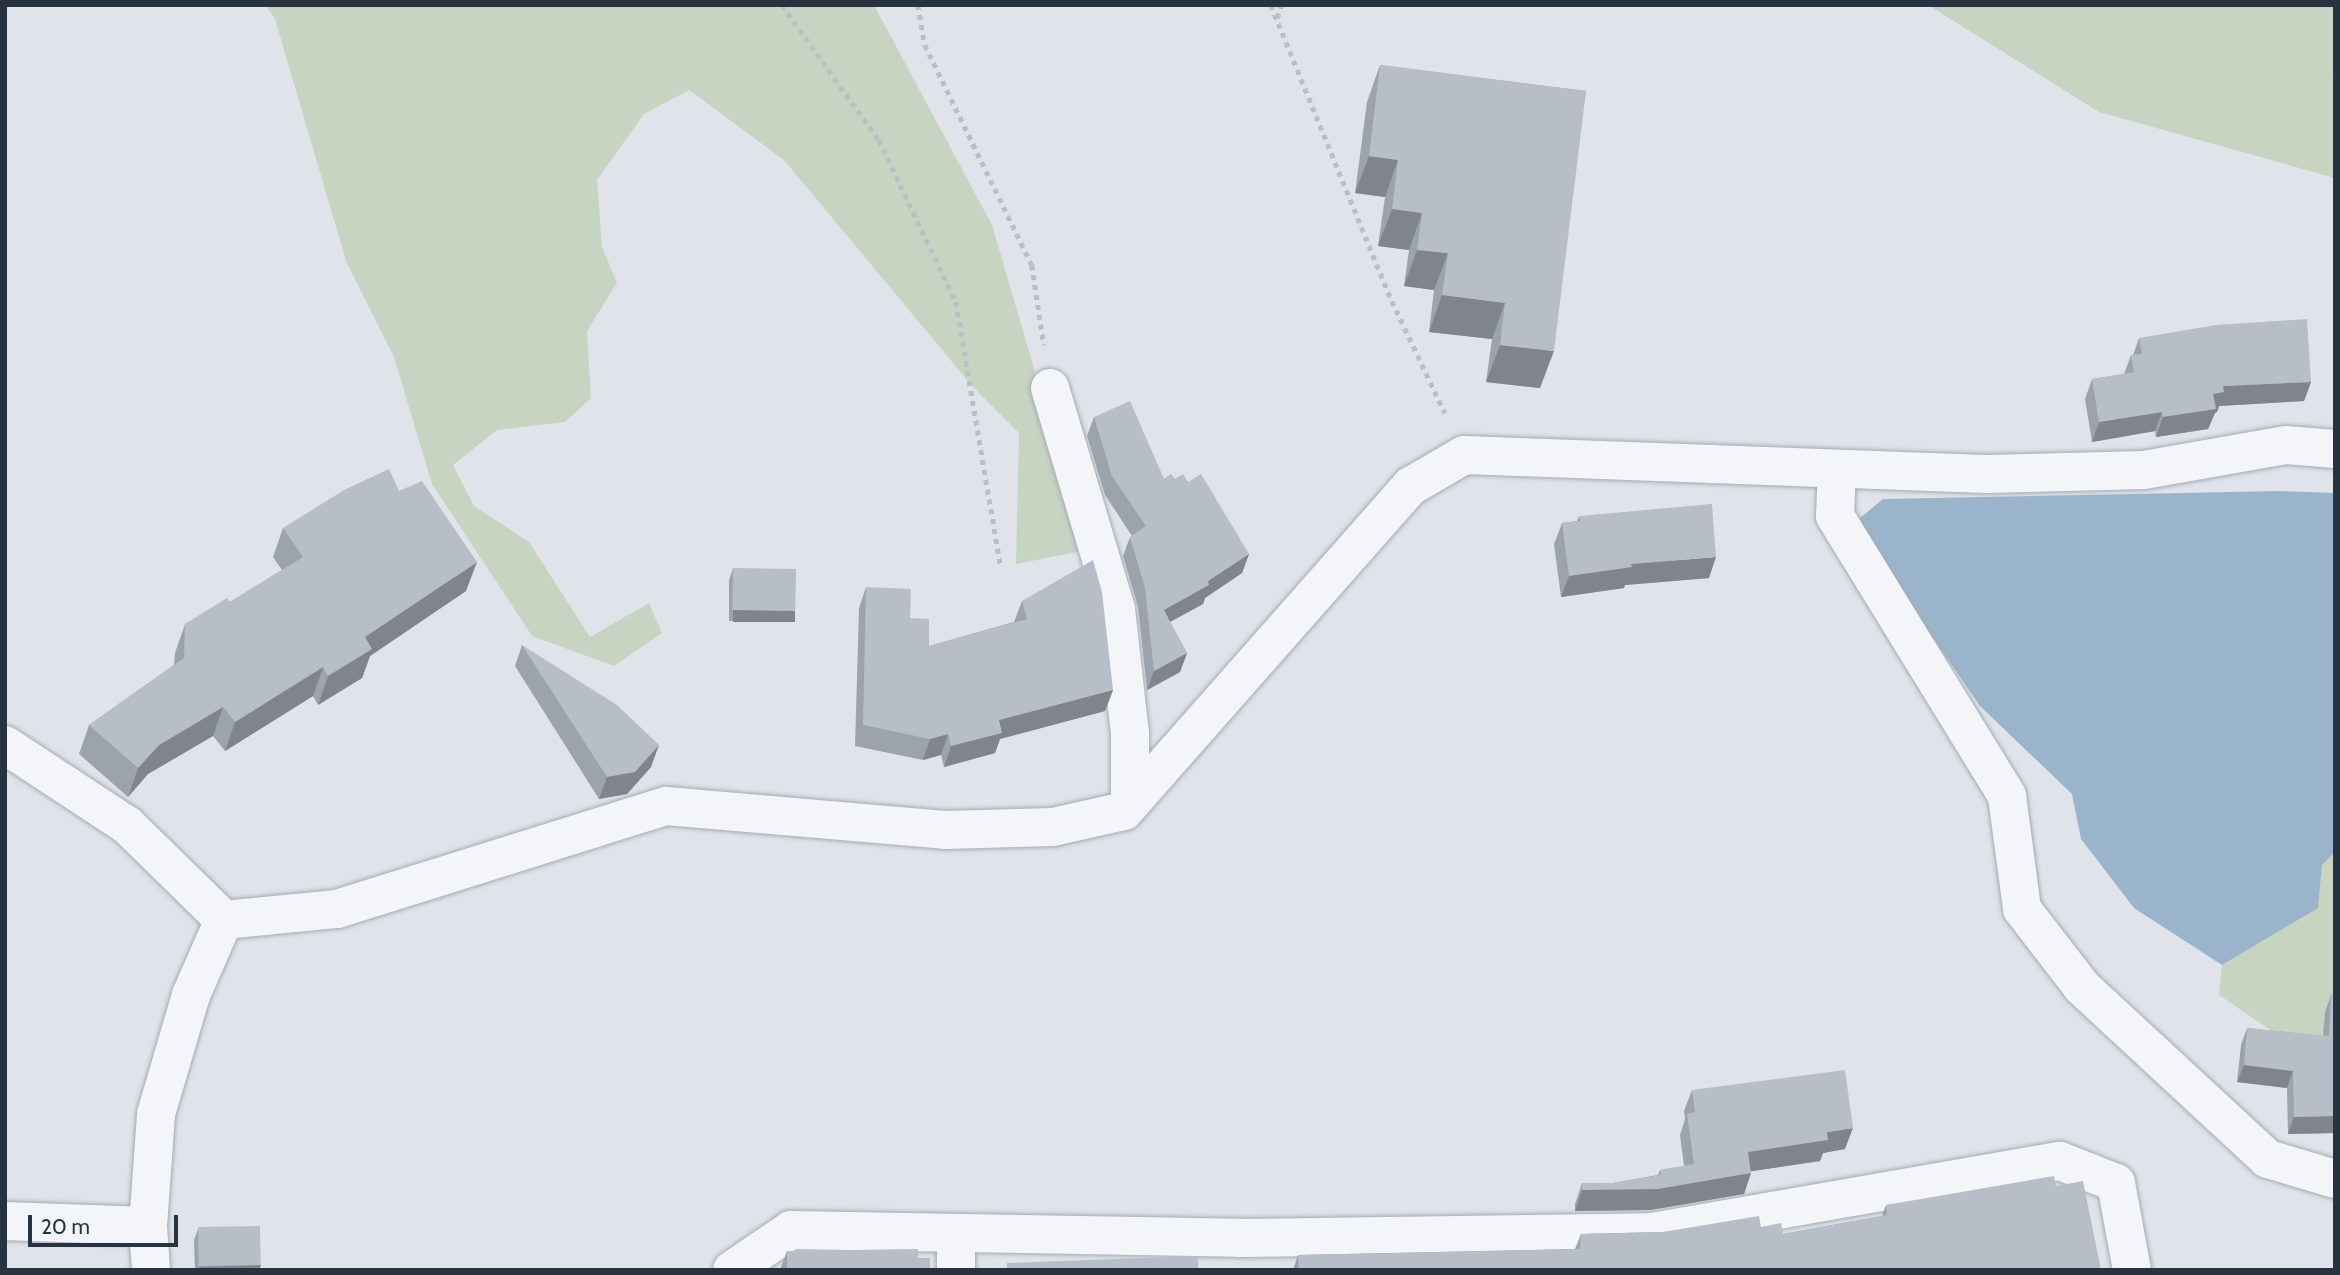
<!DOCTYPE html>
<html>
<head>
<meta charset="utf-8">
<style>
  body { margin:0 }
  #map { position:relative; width:2340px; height:1275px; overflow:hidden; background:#e0e4ea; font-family:Cabin,sans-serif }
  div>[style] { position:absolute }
  .green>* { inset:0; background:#c7d4c1 }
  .water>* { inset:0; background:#9ab5cb }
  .path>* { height:4.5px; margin-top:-2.25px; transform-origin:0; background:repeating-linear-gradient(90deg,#babfc5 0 5px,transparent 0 10px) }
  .roads { filter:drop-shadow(0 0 2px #a5abb4) drop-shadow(0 0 2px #a5abb4) }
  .minor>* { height:38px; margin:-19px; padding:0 19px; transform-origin:19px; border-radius:19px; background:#f3f5f8 }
  .wall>* { inset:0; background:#9da3ab }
  .shaded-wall>* { inset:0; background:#80858b; transform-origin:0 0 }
  .building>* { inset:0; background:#b7bec7; transform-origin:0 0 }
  span { translate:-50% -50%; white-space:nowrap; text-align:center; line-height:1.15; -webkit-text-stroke:5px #f0f3f7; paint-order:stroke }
  .frame { position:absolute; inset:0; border:7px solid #283342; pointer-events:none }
  .scale { position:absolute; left:28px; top:1215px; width:150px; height:32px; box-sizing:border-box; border:4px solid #283342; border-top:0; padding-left:9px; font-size:21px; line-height:24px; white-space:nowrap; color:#283342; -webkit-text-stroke:5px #f0f3f7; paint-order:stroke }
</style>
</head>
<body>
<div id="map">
  <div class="green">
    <div style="clip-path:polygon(265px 5px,874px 5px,992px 225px,1087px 550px,1016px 564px,1019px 433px,973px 387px,784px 160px,689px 90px,644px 114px,597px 180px,602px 247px,617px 283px,587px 331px,591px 398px,565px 422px,497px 430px,453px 465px,474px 506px,529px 542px,590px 637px,649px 603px,662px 633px,614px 666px,532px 636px,432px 484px,394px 357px,346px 261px,275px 19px)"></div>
    <div style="clip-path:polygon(1928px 5px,2335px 5px,2335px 67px,2332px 76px,2335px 78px,2335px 178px,2099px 112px)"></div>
    <div style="clip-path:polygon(2335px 852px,2335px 1034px,2304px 1053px,2219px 995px,2222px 965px,2317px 908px,2322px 865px)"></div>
  </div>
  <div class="water">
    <div style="clip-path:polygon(2280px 491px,2335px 493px,2335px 852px,2322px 865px,2318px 908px,2222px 965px,2134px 908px,2081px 839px,2072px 794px,1980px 706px,1854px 523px,1883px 499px)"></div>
  </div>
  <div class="path">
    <div style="left:782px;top:5px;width:166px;rotate:54.3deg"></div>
    <div style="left:879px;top:140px;width:179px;rotate:64.6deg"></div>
    <div style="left:956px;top:302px;width:270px;rotate:80.4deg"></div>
    <div style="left:918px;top:5px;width:41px;rotate:80.1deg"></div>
    <div style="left:925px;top:45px;width:245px;rotate:64.1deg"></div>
    <div style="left:1032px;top:265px;width:81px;rotate:81.5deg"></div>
    <div style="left:1271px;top:5px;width:320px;rotate:67.8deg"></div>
    <div style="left:1392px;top:301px;width:124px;rotate:64.7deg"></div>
    <div style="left:1277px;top:18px;width:14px;rotate:-73deg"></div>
  </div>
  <div class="roads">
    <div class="minor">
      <div style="left:1050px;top:388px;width:231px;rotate:73.4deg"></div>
      <div style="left:1116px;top:609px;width:125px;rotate:83.6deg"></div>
      <div style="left:1130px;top:733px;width:71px;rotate:90deg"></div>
      <div style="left:1837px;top:469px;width:47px;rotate:92.4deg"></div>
      <div style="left:1835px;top:516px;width:329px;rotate:58.4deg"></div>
      <div style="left:2007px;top:796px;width:114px;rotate:82.4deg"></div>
      <div style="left:2022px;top:909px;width:98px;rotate:52.4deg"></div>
      <div style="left:2082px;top:987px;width:253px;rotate:42.8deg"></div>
      <div style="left:2268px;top:1159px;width:70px;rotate:16.6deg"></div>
      <div style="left:5px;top:745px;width:146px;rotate:33.3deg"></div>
      <div style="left:127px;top:825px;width:136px;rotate:44.4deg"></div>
      <div style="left:224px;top:920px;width:114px;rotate:-5.6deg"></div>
      <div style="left:337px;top:909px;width:345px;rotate:-17.4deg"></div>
      <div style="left:666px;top:806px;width:280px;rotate:4.9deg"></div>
      <div style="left:945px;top:830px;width:108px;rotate:-1.6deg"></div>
      <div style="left:1053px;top:827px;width:73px;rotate:-12.7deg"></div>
      <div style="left:1124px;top:811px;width:434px;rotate:-48.6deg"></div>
      <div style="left:1411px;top:486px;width:61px;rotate:-30.3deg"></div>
      <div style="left:1464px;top:455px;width:523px;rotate:2.08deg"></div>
      <div style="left:1987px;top:474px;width:157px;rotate:-1.5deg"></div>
      <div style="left:2144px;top:470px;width:144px;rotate:-10deg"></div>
      <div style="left:2286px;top:445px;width:49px;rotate:4.7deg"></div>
      <div style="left:5px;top:1221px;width:143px;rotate:2deg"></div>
      <div style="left:151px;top:1270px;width:44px;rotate:-93.9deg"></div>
      <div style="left:148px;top:1226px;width:112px;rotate:-85.9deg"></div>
      <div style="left:156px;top:1114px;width:124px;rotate:-73.6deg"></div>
      <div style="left:191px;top:995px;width:82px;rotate:-66.3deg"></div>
      <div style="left:732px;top:1270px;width:71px;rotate:-34.1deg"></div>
      <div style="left:791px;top:1230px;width:448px;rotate:1deg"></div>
      <div style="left:1239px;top:1238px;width:413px;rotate:-0.8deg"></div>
      <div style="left:1652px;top:1232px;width:414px;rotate:-9.9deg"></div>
      <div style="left:2060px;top:1161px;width:60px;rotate:21.4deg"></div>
      <div style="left:2116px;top:1183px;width:88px;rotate:79.6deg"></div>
      <div style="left:956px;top:1270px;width:37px;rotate:-90deg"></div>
    </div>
  </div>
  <div class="wall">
    <div style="clip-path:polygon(1380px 65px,1586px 91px,1540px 388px,1486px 382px,1492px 339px,1429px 332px,1434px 290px,1404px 286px,1409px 250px,1378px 246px,1385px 197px,1355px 193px,1367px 102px)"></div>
    <div style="clip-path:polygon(2139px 338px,2311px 382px,2304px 401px,2219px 406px,2217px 412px,2215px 413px,2208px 429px,2156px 437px,2155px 431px,2092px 442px,2085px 399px,2092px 379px,2124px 374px,2131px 355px,2133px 355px)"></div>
    <div style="clip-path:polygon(1094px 417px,1164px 479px,1175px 479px,1188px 482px,1249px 554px,1242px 573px,1205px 598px,1203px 604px,1170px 622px,1187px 653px,1180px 672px,1147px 690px,1138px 607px,1123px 556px,1130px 537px,1132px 536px,1105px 495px,1087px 436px)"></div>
    <div style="clip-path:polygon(399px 491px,466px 591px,370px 656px,362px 678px,318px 705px,313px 696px,225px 751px,213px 736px,148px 774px,128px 797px,79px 754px,89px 725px,174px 665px,175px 653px,185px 624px,230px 602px,282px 570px,273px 557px,283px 528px)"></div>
    <div style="clip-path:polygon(1579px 516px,1709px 578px,1625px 585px,1624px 588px,1561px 597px,1554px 544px,1562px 523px,1577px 521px)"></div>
    <div style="clip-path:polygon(733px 568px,791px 621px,729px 621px,729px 580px)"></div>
    <div style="clip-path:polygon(866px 587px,910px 618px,929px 646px,1014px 622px,1022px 601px,1113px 690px,1105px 711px,1000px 739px,995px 753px,944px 767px,941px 755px,923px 760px,855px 746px,859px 608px)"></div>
    <div style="clip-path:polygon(522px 645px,651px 767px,627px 794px,599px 799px,515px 666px)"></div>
    <div style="clip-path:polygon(2331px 995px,2335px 996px,2335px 1133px,2288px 1134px,2287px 1088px,2237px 1082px,2241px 1045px,2247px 1028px,2323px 1036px,2325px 1012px)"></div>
    <div style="clip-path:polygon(1692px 1090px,1845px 1149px,1823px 1153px,1820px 1161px,1751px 1171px,1744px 1194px,1650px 1210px,1575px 1211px,1575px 1204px,1582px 1183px,1613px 1183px,1658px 1175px,1660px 1170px,1684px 1166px,1680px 1135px,1685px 1119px,1684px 1111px)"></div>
    <div style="clip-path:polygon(2056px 1186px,2101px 1270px,1293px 1270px,1298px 1255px,1575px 1249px,1581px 1234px,1663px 1232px,1761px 1227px,1783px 1234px,1882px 1216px,1886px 1205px)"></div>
    <div style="clip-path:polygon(198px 1229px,261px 1265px,259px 1270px,195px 1270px,194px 1240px)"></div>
    <div style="clip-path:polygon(787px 1251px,918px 1258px,930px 1270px,780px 1270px)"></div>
  </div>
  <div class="shaded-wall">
    <div style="clip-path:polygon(1369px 156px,1398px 160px,1385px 197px,1355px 193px)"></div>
    <div style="clip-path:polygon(1392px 209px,1422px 213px,1409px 250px,1378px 246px)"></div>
    <div style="clip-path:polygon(1417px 250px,1448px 253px,1434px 290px,1404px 286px)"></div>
    <div style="clip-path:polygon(1442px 295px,1505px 303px,1492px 339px,1429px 332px)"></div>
    <div style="clip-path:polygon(1500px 345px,1554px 351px,1540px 388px,1486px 382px)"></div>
    <div style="clip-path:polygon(2311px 382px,2304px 401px,2219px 406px,2217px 412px,2215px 413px,2208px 429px,2156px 437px,2163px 417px,2213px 394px,2223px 386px)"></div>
    <div style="clip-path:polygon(2162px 412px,2155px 431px,2092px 442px,2099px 422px)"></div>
    <div style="clip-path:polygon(1249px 554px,1242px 573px,1205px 598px,1203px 604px,1157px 629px,1164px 610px)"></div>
    <div style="clip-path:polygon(1716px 557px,1709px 578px,1625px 585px,1624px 588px,1561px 597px,1569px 576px,1631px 564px)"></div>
    <div style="clip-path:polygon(477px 562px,466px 591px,370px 656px,362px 678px,318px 705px,328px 676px,365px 637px)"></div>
    <div style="left:733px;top:610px;width:62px;height:12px"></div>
    <div style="clip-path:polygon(1187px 653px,1180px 672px,1147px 690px,1154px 671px)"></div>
    <div style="clip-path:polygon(323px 667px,313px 696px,225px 751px,235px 722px)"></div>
    <div style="clip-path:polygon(1113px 690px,1105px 711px,1000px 739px,995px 753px,944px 767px,951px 746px,999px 720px)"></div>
    <div style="clip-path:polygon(223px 707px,213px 736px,148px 774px,128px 797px,138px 768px,159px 745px)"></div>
    <div style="clip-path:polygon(948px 734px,941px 755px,923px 760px,930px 739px)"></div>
    <div style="clip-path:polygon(659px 745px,651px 767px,627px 794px,599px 799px,607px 777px)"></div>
    <div style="clip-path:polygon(2244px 1065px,2293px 1071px,2287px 1088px,2237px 1082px)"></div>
    <div style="clip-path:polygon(2335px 1116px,2335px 1133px,2288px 1134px,2294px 1117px)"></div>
    <div style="clip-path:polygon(1853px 1128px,1845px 1149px,1823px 1153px,1820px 1161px,1740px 1173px,1748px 1152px,1827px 1132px)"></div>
    <div style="clip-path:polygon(1751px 1173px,1744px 1194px,1650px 1210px,1575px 1211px,1582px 1190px)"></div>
    <div style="clip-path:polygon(261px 1265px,259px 1270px,198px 1270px,199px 1267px)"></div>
  </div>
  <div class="building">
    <div style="clip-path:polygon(1380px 65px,1586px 91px,1554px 351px,1500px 345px,1505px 303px,1442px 295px,1448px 253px,1417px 250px,1422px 213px,1392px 209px,1398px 160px,1369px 156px)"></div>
    <div style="clip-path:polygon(2307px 319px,2311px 382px,2223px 386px,2224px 392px,2213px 394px,2216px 409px,2163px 417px,2162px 412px,2099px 422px,2092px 379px,2134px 372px,2131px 355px,2142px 354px,2139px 338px,2216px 325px)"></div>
    <div style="clip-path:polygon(1130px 401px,1164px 479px,1171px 474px,1175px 479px,1183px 474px,1188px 482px,1201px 474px,1249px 554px,1208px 581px,1209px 585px,1164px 610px,1187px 653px,1154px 671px,1145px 588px,1130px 537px,1146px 526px,1112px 476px,1094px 417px)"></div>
    <div style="clip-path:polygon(389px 469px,399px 491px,422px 481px,477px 562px,365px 637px,372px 649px,328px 676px,323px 667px,235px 722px,223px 707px,159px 745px,138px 768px,89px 725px,184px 658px,185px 624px,227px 598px,230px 602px,303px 557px,283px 528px,344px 490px)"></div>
    <div style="clip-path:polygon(1712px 504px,1716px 557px,1631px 564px,1632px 567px,1569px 576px,1562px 523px,1580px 521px,1579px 516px)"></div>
    <div style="clip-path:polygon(1093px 560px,1102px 592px,1113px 690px,999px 720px,1002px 733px,951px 746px,948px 734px,930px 739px,863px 725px,866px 587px,911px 589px,910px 618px,929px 619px,929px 646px,1027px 619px,1022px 601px)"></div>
    <div style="left:733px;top:568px;width:63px;height:42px;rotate:1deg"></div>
    <div style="clip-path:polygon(522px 645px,617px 705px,659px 745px,635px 772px,607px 777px)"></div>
    <div style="clip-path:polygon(2331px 995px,2335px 996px,2335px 1116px,2294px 1117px,2293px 1071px,2244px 1065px,2247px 1028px,2329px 1036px)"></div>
    <div style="clip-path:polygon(1845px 1070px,1853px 1128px,1827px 1132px,1828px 1140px,1748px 1152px,1751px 1173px,1658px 1189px,1582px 1190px,1582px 1183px,1613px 1183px,1661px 1175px,1660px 1170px,1694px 1164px,1687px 1114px,1695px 1112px,1692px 1090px)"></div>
    <div style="clip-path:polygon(2054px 1176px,2056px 1186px,2083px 1181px,2101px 1270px,1281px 1270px,1299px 1270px,1298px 1255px,1580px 1249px,1581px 1234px,1663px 1232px,1759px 1216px,1761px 1227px,1781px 1223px,1783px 1234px,1887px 1215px,1886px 1205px)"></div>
    <div style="left:260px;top:1226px;width:39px;height:62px;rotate:89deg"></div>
    <div style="clip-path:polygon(918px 1249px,918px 1258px,930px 1258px,930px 1270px,787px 1270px,787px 1251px)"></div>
    <div style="clip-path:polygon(1198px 1256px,1198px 1270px,1007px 1270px,1007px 1263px)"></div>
  </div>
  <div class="frame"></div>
  <div class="scale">20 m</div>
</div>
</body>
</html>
